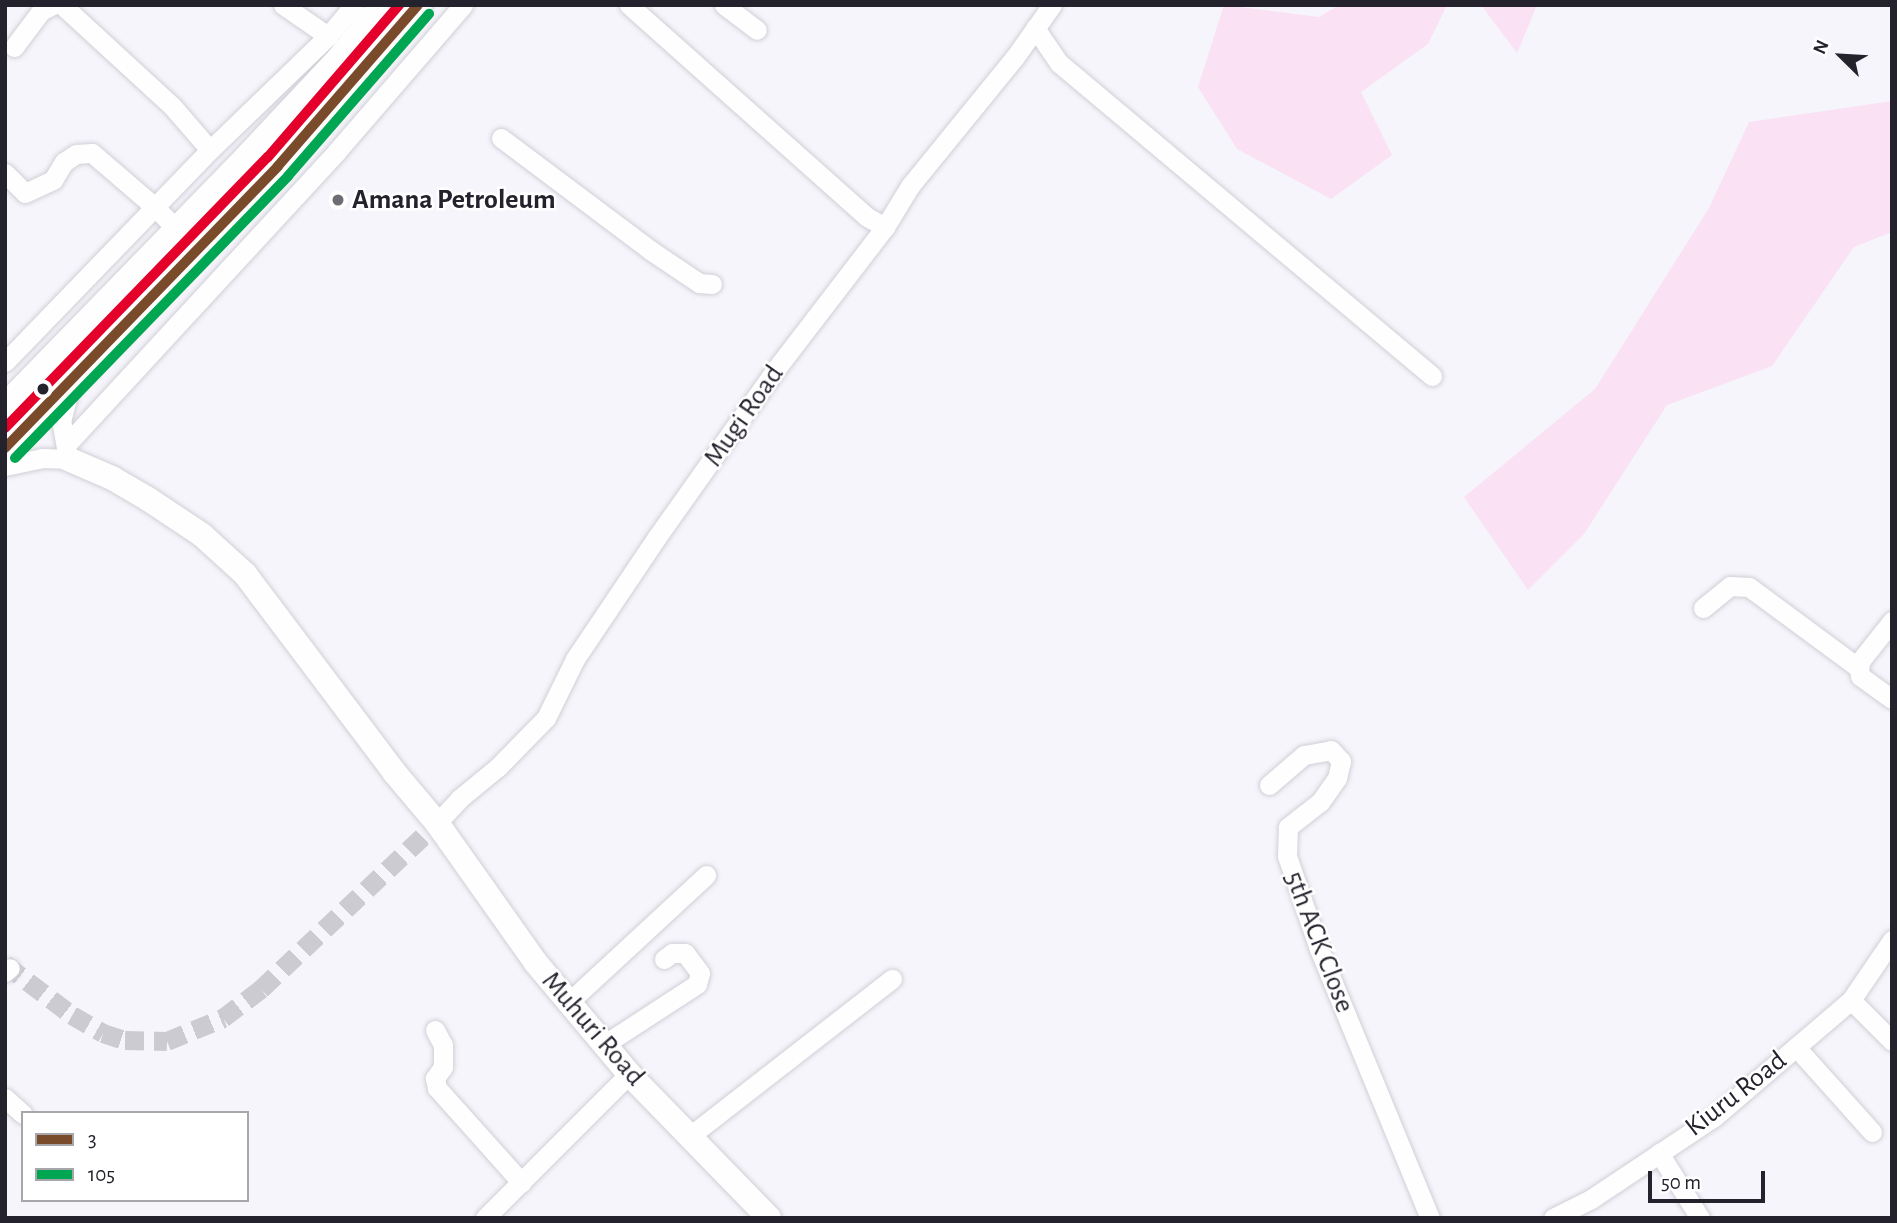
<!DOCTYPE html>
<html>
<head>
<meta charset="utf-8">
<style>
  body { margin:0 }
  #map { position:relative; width:1897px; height:1223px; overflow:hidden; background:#f6f5fb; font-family:"Alegreya Sans",sans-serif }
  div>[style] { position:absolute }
  .green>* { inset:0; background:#fae1f3 }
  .minor-tunnel>* { height:19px; margin-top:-9.5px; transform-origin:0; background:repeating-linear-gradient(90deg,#cccbd2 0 19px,transparent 0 29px) }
  .roads { filter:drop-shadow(0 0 2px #d0cfd7) drop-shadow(0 0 2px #d0cfd7) }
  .minor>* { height:19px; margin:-9.5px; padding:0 9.5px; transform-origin:9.5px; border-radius:9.5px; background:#fefefe }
  .major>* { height:24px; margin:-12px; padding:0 12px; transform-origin:12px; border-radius:12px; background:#fefefe }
  .highway>* { height:28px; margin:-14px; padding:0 14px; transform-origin:14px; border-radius:14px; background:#fefefe }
  .bus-1>* { height:10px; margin:-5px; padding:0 5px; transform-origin:5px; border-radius:5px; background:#7a4b2a }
  .bus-2>* { height:10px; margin:-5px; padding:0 5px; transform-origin:5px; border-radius:5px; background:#00a651 }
  .bus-3>* { height:10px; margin:-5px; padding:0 5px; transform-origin:5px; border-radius:5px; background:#e4002b }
  .dots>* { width:19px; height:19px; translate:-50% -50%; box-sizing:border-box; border:4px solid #fff; border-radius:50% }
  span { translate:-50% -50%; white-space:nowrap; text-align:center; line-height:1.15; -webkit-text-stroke:5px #fff; paint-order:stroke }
  .poi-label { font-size:28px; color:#24222d; font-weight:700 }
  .left { translate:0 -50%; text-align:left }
  .street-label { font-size:28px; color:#24222d }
  .frame { position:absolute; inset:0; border:7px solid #24222d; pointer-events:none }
  .legend { position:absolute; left:21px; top:1111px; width:228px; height:91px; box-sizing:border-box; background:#fff; border:2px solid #a7a7ab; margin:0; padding:9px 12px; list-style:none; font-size:21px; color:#24222d }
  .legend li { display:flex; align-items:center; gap:14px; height:35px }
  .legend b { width:35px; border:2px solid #a7a7ab }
  .north { position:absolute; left:1806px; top:21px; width:70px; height:70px; -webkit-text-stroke:5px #fff; paint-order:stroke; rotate:294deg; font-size:19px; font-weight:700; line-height:28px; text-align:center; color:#24222d }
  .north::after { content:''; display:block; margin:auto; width:24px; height:32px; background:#24222d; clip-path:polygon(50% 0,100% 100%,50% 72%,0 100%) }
  .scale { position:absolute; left:1648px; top:1171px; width:117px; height:32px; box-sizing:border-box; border:4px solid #24222d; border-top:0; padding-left:9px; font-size:21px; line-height:24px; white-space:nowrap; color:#24222d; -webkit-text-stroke:5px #fff; paint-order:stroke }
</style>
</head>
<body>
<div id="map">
  <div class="green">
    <div style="clip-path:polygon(1224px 5px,1319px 17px,1339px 5px,1447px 5px,1428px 44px,1361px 92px,1392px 155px,1331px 199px,1237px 149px,1198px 87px)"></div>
    <div style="clip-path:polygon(1481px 5px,1537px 5px,1517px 53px)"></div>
    <div style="clip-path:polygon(1892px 101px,1892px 232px,1854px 247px,1772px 366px,1667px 405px,1584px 534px,1528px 590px,1464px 497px,1595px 389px,1709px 208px,1749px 122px)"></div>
  </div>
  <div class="minor-tunnel">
    <div style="left:5px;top:964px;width:84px;rotate:37.3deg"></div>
    <div style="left:72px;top:1015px;width:36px;rotate:30deg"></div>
    <div style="left:103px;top:1033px;width:23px;rotate:18deg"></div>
    <div style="left:125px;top:1040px;width:42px;rotate:1.4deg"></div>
    <div style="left:167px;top:1041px;width:61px;rotate:-22.3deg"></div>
    <div style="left:223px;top:1018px;width:48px;rotate:-37.3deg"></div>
    <div style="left:261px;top:989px;width:242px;rotate:-43.3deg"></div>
  </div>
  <div class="roads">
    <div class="minor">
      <div style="left:62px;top:5px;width:149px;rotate:42.6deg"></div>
      <div style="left:172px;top:106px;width:58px;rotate:49.2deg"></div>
      <div style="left:283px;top:5px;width:55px;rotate:34.6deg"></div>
      <div style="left:629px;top:5px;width:319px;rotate:41.7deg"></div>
      <div style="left:867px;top:217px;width:21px;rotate:29deg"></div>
      <div style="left:724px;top:5px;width:41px;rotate:37.1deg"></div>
      <div style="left:1035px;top:28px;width:42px;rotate:55.6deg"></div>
      <div style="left:1059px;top:63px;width:487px;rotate:40deg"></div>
      <div style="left:14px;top:47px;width:45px;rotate:-53.1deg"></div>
      <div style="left:41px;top:11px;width:13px;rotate:-27deg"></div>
      <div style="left:501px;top:138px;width:186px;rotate:36.9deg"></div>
      <div style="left:650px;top:250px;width:59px;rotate:34deg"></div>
      <div style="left:699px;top:283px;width:13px;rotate:4deg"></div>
      <div style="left:5px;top:173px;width:28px;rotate:45deg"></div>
      <div style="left:25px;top:193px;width:31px;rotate:-25deg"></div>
      <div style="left:53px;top:180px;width:21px;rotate:-59deg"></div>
      <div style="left:64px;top:162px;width:14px;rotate:-34deg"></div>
      <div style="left:76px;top:154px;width:16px;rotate:-4deg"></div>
      <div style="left:92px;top:153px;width:84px;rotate:40.7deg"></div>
      <div style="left:156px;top:208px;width:30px;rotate:46deg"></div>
      <div style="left:5px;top:362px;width:295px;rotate:-46deg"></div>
      <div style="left:210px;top:150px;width:164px;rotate:-44deg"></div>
      <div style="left:328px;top:36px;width:40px;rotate:-50deg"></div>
      <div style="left:67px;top:444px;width:398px;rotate:-47.3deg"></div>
      <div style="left:337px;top:151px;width:193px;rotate:-49.2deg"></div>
      <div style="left:5px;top:466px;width:38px;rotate:-12deg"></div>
      <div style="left:42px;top:458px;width:26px;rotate:2deg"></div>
      <div style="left:68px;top:459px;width:39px;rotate:-100deg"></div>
      <div style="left:61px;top:421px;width:38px;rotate:-75deg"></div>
      <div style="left:1703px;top:608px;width:35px;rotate:-39deg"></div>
      <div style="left:1730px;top:586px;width:19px;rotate:3deg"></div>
      <div style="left:1749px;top:587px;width:137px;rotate:36.4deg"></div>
      <div style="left:1892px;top:621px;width:50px;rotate:128.5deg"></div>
      <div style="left:1861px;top:660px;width:8px;rotate:104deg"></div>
      <div style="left:1859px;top:668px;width:8px;rotate:83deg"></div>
      <div style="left:1860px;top:676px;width:39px;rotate:36deg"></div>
      <div style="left:1269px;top:785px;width:46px;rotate:-40.6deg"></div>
      <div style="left:1304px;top:755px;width:27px;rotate:-10deg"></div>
      <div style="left:1331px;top:750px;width:15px;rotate:48deg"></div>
      <div style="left:1341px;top:761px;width:17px;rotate:103deg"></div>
      <div style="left:1337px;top:778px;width:29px;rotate:125deg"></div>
      <div style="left:1320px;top:802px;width:41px;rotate:142deg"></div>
      <div style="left:1288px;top:827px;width:29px;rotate:92deg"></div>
      <div style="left:1287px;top:856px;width:98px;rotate:71deg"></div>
      <div style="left:1319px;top:949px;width:291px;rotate:67.6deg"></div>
      <div style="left:437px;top:823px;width:33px;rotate:-47deg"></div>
      <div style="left:459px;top:799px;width:50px;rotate:-39.4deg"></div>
      <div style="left:498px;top:767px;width:69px;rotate:-45.6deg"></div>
      <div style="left:546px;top:718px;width:66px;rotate:-63.8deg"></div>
      <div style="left:575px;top:659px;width:147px;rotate:-56.1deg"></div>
      <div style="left:657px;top:537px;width:206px;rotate:-54.7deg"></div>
      <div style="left:776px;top:369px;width:179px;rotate:-52.5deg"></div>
      <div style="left:885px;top:227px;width:48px;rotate:-58.6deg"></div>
      <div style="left:910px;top:186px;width:166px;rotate:-50.9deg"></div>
      <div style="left:1015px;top:57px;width:64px;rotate:-54.6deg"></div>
      <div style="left:5px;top:972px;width:6px;rotate:-39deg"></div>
      <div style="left:1851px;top:1000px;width:58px;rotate:45deg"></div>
      <div style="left:569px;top:1002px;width:187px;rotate:-42.8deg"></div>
      <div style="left:435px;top:1030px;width:17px;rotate:62deg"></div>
      <div style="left:443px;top:1045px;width:22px;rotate:90deg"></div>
      <div style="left:443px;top:1067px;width:14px;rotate:126deg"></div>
      <div style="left:435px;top:1078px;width:10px;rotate:79deg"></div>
      <div style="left:437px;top:1088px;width:127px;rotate:48.2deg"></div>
      <div style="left:605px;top:1044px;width:110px;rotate:-33.1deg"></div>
      <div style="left:697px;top:984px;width:11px;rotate:-75deg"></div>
      <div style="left:700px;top:973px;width:25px;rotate:-127deg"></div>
      <div style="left:685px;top:953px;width:13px;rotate:180deg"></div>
      <div style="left:672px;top:953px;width:10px;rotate:143deg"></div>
      <div style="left:1796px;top:1047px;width:114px;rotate:48.2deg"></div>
      <div style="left:5px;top:1098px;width:24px;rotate:42deg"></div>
      <div style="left:690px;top:1136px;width:256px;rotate:-37.9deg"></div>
      <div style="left:1659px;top:1153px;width:77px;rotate:57.8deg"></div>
      <div style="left:485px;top:1218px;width:204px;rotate:-45deg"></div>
      <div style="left:1553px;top:1218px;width:42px;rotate:-26.6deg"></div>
      <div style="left:1591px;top:1199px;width:148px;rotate:-33.7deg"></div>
      <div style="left:1714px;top:1117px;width:180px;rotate:-40.5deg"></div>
      <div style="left:1851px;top:1000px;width:73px;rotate:-55.7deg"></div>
    </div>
    <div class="major">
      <div style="left:68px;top:459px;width:48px;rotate:23.4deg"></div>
      <div style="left:112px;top:478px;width:42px;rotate:30.3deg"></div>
      <div style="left:148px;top:499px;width:65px;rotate:33.7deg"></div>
      <div style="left:202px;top:535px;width:58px;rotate:42.2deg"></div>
      <div style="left:245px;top:574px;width:248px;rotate:53deg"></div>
      <div style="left:394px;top:772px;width:67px;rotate:49.9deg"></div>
      <div style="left:437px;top:823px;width:171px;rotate:54.7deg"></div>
      <div style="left:536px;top:963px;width:145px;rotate:50deg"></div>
      <div style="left:629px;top:1074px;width:201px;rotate:45.8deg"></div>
    </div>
    <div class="highway">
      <div style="left:5px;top:408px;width:347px;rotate:-45.8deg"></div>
      <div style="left:247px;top:159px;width:136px;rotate:-46.8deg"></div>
      <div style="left:340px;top:60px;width:70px;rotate:-51.3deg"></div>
      <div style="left:5px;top:448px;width:392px;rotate:-45.9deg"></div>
      <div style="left:278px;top:166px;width:213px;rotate:-49deg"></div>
    </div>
  </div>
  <div class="bus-1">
    <div style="left:5px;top:448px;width:392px;rotate:-45.9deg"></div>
    <div style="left:278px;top:166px;width:213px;rotate:-49deg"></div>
  </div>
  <div class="bus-2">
    <div style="left:15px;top:458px;width:392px;rotate:-45.9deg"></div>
    <div style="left:288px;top:176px;width:215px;rotate:-49deg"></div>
  </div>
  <div class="bus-3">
    <div style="left:5px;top:428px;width:378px;rotate:-45.9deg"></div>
    <div style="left:268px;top:157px;width:201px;rotate:-49.2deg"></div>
  </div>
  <div class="dots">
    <div style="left:338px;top:200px;background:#6e6c75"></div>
    <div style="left:43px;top:389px;background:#24222d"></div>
  </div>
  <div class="poi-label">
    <span class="left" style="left:352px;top:200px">Amana Petroleum</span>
  </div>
  <div class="street-label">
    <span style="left:744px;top:416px;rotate:-55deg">Mugi Road</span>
    <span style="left:1319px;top:942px;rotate:69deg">5th ACK Close</span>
    <span style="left:593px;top:1029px;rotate:49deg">Muhuri Road</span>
    <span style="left:1736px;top:1094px;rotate:-38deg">Kiuru Road</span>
  </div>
  <div class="frame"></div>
  <ul class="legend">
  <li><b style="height:9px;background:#7a4b2a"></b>3</li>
  <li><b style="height:9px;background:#00a651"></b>105</li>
  </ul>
  <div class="north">N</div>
  <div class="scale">50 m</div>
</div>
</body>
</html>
